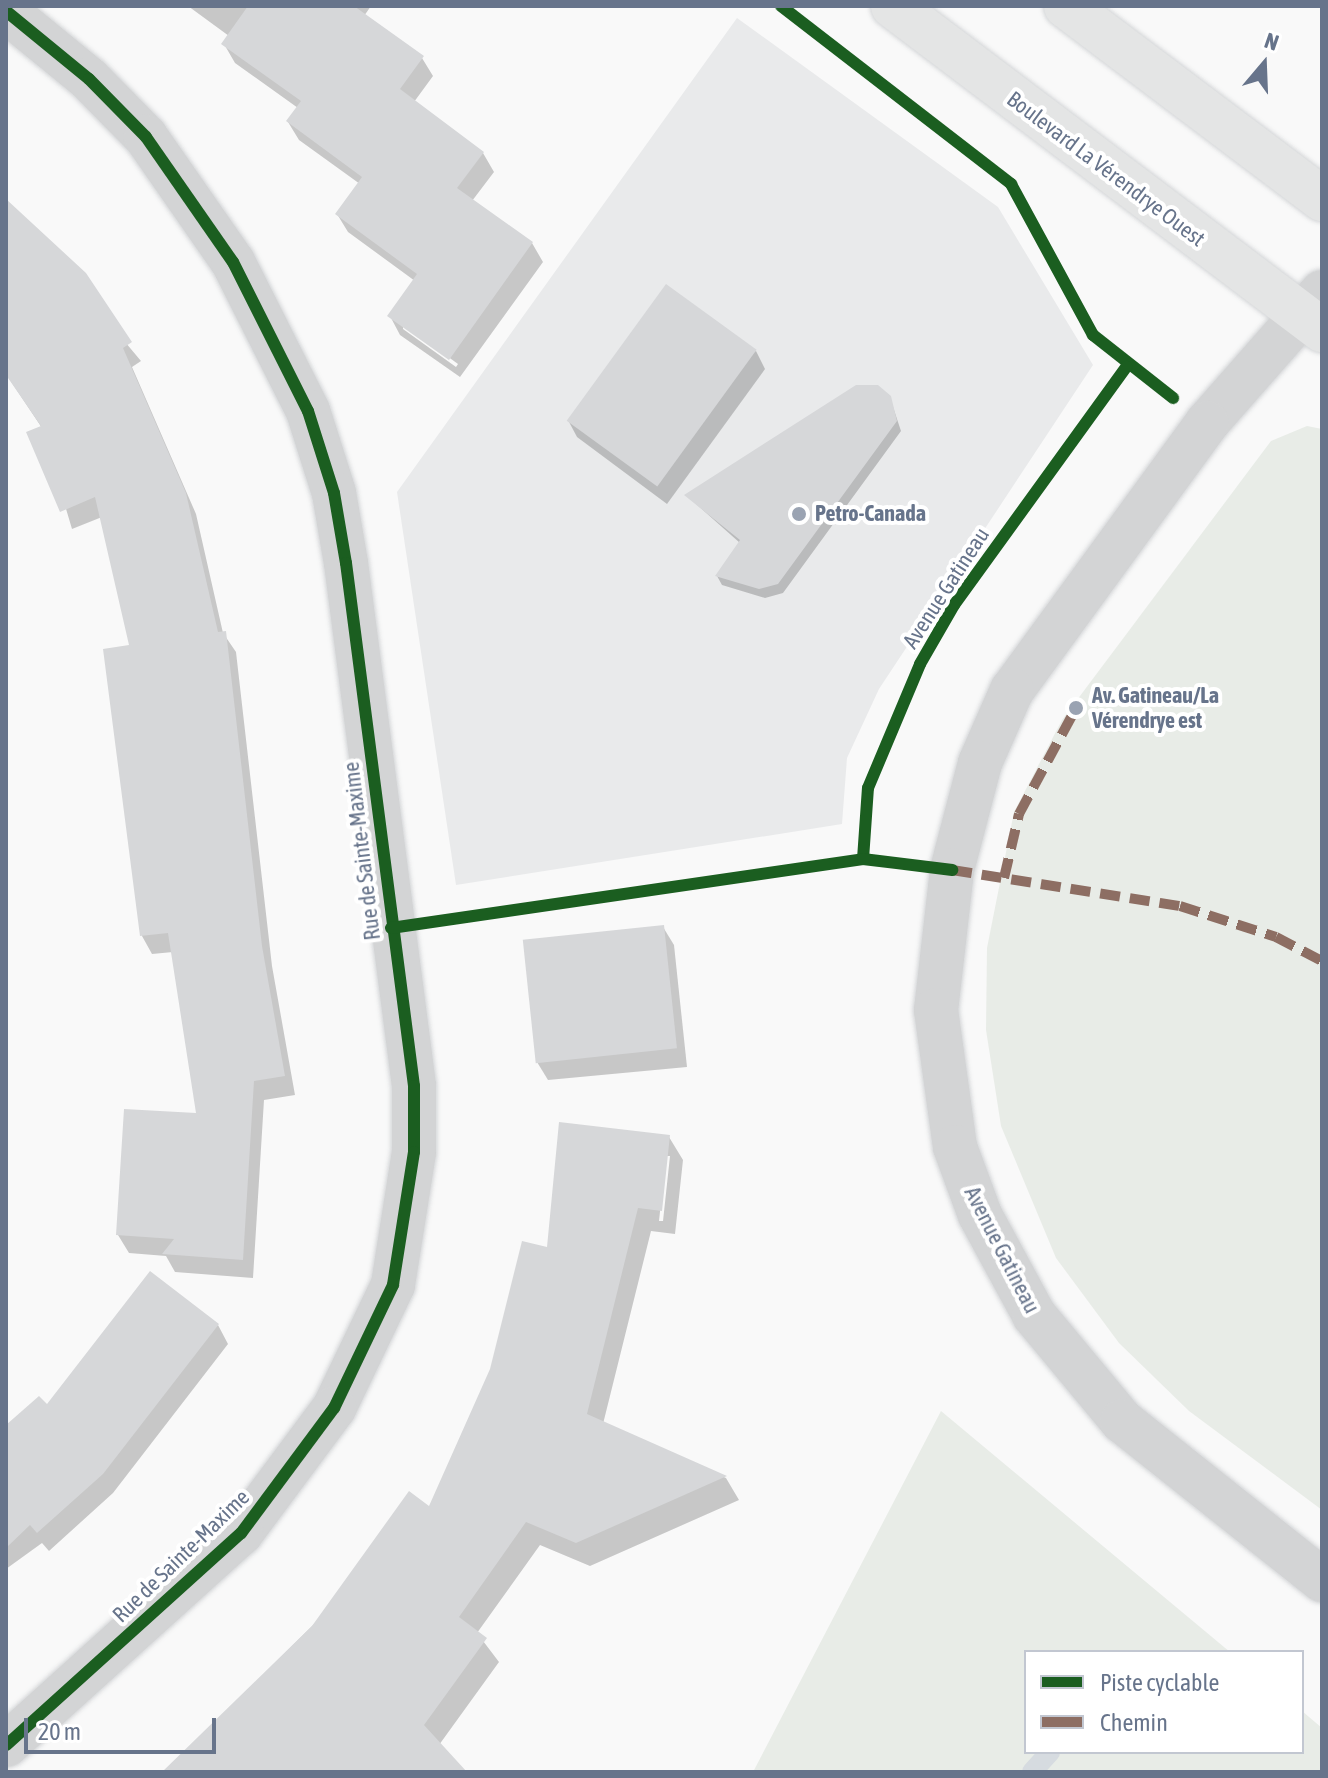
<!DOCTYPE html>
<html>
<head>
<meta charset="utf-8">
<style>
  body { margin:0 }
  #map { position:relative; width:1328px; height:1778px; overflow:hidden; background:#f9f9f9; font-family:"Asap Condensed",sans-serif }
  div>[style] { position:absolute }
  .built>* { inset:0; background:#e9eaeb }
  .green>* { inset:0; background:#e8ece7 }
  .shadow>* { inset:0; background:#0003 }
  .stream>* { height:20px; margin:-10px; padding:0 10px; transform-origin:10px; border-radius:10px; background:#d6dbe0 }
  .building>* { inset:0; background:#d6d7d9; transform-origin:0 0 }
  .roads { filter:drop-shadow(0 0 2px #d4d6d8) drop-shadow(0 0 2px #d4d6d8) }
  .minor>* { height:44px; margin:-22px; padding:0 22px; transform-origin:22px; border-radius:22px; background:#d3d4d5 }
  .tertiary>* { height:44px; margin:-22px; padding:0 22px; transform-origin:22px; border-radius:22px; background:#d3d4d5 }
  .secondary>* { height:44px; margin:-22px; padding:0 22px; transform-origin:22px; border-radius:22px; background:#e4e5e5 }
  .quiet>* { height:10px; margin-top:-5px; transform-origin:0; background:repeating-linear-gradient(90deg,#8d6e63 0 20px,transparent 0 30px) }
  .cycleway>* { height:12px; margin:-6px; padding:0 6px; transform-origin:6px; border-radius:6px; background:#1b5e20 }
  .dots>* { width:22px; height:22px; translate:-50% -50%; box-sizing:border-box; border:4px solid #fff; border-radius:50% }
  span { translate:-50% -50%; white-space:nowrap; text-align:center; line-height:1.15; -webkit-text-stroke:8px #fff; paint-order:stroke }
  .street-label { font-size:22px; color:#67748b }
  .poi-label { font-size:22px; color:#67748b; font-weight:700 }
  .left { translate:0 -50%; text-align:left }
  .frame { position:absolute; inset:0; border:8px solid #67748b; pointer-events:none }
  .legend { position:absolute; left:1024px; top:1650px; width:280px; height:104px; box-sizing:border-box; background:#fff; border:2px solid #c2c7d1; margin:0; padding:10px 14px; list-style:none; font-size:24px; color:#67748b }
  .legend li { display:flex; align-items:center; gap:16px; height:40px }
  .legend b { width:40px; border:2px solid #c2c7d1 }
  .north { position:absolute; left:1224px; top:24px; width:80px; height:80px; -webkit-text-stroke:6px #fff; paint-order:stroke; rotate:19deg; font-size:22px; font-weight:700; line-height:32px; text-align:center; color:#67748b }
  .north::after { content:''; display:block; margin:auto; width:28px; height:36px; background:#67748b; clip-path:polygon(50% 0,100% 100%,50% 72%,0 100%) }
  .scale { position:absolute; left:24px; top:1718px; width:192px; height:36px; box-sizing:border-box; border:4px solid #67748b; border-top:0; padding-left:10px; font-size:24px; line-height:28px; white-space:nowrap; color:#67748b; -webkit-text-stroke:6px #fff; paint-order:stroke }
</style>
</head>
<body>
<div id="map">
  <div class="built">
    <div style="clip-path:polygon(737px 18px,998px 207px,1093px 365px,879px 689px,847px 758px,842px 824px,456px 885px,397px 492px)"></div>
  </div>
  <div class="green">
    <div style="clip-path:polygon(1307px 426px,1322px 429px,1322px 1510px,1189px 1411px,1119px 1343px,1056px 1258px,1001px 1126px,986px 1030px,987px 948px,1014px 812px,1062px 720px,1271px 441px)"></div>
    <div style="clip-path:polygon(941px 1411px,1230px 1652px,1026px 1652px,1026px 1752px,1302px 1752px,1302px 1711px,1322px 1728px,1322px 1772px,753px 1772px)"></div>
  </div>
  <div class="shadow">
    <div style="clip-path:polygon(evenodd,188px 6px,371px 6px,364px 16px,422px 58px,433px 76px,414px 102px,483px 153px,494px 172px,472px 201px,532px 243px,543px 262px,460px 377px,400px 335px,390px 316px,415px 281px,348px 232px,337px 214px,360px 184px,299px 140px,288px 122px,298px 108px,235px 63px,224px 44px,229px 36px,188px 6px,403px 324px,458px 364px,456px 367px,403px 329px,403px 324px)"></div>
    <div style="clip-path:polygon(6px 200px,141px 361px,132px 367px,196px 514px,223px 633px,236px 652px,272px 966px,295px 1095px,264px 1100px,253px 1278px,175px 1272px,166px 1256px,129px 1253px,118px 1235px,199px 1115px,173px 952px,152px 954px,142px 936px,132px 647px,102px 517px,72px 529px,42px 428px,6px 374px)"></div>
    <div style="clip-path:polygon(756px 351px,765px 369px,667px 504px,577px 437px,568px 420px)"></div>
    <div style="clip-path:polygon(890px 398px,901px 431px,783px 593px,765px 598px,722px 585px,717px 576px,740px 543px,686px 495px)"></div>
    <div style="clip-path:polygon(663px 927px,674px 945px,687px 1067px,548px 1080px,537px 1062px)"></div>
    <div style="clip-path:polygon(evenodd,669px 1137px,683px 1160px,675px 1234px,651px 1231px,603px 1424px,726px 1478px,739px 1500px,590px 1566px,540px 1545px,477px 1633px,499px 1662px,439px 1745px,458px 1772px,165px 1772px,430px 1509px,548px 1250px,669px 1137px,666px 1156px,670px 1156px,663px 1221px,659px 1221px,666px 1156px)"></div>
    <div style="clip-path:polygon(218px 1325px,228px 1344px,113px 1493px,49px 1551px,42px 1543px,6px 1569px,6px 1428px)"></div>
  </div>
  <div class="stream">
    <div style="left:1032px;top:1772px;width:27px;rotate:-48deg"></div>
  </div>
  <div class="building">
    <div style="clip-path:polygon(248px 6px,354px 6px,424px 56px,400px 89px,484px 152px,457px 188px,533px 242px,449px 360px,387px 316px,417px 274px,335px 214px,362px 177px,286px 121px,301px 101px,221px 44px)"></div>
    <div style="clip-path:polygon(6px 199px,86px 273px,132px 342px,123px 348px,186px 493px,218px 632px,226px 631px,262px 946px,285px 1076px,254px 1081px,243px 1260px,162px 1254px,174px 1239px,116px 1235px,124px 1109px,196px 1113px,168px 933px,140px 936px,103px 649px,129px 645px,95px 497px,60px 512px,26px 432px,41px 426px,6px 375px)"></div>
    <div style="left:666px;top:284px;width:112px;height:169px;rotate:36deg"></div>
    <div style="clip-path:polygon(856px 385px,878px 385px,891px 396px,897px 421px,778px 584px,759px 589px,715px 576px,740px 540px,684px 495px)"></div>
    <div style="left:664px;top:925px;width:124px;height:142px;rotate:84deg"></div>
    <div style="clip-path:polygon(559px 1122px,670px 1135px,662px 1211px,638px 1208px,587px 1414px,727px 1476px,576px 1543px,526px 1522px,459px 1617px,487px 1638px,424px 1725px,467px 1772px,162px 1772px,312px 1626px,409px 1491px,429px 1506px,490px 1369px,522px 1241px,547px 1247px)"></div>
    <div style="clip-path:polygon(150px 1271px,219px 1324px,103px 1474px,37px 1533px,30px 1525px,6px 1548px,6px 1425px,39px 1396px,47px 1404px)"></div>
  </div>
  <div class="roads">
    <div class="minor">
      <div style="left:6px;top:11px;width:107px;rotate:39.3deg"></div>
      <div style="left:89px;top:79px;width:81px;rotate:45.5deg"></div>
      <div style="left:146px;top:137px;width:152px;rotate:55.2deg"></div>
      <div style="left:233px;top:262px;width:167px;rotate:63.3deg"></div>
      <div style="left:308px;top:411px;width:86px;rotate:72.4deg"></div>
      <div style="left:334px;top:493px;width:71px;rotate:80.3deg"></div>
      <div style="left:346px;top:563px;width:527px;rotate:82.59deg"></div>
      <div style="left:414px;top:1086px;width:66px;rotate:90deg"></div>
      <div style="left:414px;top:1152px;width:135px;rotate:99deg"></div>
      <div style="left:393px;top:1285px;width:136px;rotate:115.6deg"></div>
      <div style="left:334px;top:1408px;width:156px;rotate:126.6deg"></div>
      <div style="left:241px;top:1533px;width:316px;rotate:137.9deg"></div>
    </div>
    <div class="tertiary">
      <div style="left:1322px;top:292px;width:174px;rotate:131.3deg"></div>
      <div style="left:1207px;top:423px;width:331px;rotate:126.1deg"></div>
      <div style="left:1012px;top:690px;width:80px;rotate:113.7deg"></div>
      <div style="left:980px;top:763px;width:111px;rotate:104.7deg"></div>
      <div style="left:952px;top:870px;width:141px;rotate:96.5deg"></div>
      <div style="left:936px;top:1010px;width:138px;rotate:82.1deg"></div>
      <div style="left:955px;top:1147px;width:72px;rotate:69.8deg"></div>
      <div style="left:980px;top:1215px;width:114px;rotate:61.6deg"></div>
      <div style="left:1034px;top:1315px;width:138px;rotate:50.3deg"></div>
      <div style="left:1122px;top:1421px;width:256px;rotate:38.5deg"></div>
    </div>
    <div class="secondary">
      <div style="left:893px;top:6px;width:538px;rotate:37.06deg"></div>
      <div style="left:1066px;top:6px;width:321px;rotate:37deg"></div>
    </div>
  </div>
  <div class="quiet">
    <div style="left:952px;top:870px;width:231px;rotate:9deg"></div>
    <div style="left:1180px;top:906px;width:101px;rotate:17.9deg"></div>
    <div style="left:1276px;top:937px;width:52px;rotate:27.6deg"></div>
    <div style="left:1004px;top:878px;width:66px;rotate:-76.8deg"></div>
    <div style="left:1019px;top:814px;width:120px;rotate:-61.7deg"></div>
  </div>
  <div class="cycleway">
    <div style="left:781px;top:6px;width:291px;rotate:37.7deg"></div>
    <div style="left:1011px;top:184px;width:172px;rotate:61.5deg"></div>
    <div style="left:1093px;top:335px;width:102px;rotate:38.2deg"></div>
    <div style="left:6px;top:11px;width:107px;rotate:39.3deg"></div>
    <div style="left:89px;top:79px;width:81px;rotate:45.5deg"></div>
    <div style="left:146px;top:137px;width:152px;rotate:55.2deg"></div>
    <div style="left:233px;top:262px;width:167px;rotate:63.3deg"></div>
    <div style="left:308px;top:411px;width:86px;rotate:72.4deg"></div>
    <div style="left:334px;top:493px;width:71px;rotate:80.3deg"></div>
    <div style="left:346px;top:563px;width:527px;rotate:82.59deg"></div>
    <div style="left:414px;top:1086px;width:66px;rotate:90deg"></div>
    <div style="left:414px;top:1152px;width:135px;rotate:99deg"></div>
    <div style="left:393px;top:1285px;width:136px;rotate:115.6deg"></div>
    <div style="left:334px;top:1408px;width:156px;rotate:126.6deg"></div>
    <div style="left:241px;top:1533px;width:316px;rotate:137.9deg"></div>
    <div style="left:863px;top:859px;width:71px;rotate:-86deg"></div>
    <div style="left:868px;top:788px;width:134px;rotate:-67.2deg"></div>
    <div style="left:920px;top:664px;width:68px;rotate:-60deg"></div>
    <div style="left:954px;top:605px;width:294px;rotate:-54.1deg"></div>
    <div style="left:391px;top:928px;width:477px;rotate:-8.3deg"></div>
    <div style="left:863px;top:859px;width:90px;rotate:7deg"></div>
  </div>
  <div class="dots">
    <div style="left:799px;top:514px;background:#9aa3b2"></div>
    <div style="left:1076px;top:708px;background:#9aa3b2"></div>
  </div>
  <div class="street-label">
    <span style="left:1106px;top:169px;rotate:37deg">Boulevard La Vérendrye Ouest</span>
    <span style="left:946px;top:588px;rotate:-57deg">Avenue Gatineau</span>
    <span style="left:362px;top:851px;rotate:-97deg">Rue de Sainte-Maxime</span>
    <span style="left:1002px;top:1250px;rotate:63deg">Avenue Gatineau</span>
    <span style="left:181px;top:1556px;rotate:-44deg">Rue de Sainte-Maxime</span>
  </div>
  <div class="poi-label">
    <span class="left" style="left:815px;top:514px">Petro-Canada</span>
    <span class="left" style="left:1092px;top:708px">Av. Gatineau/La<br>Vérendrye est</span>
  </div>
  <div class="frame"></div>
  <ul class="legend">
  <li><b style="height:10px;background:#1b5e20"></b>Piste cyclable</li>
  <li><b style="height:10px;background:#8d6e63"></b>Chemin</li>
  </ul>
  <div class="north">N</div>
  <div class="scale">20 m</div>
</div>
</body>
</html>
